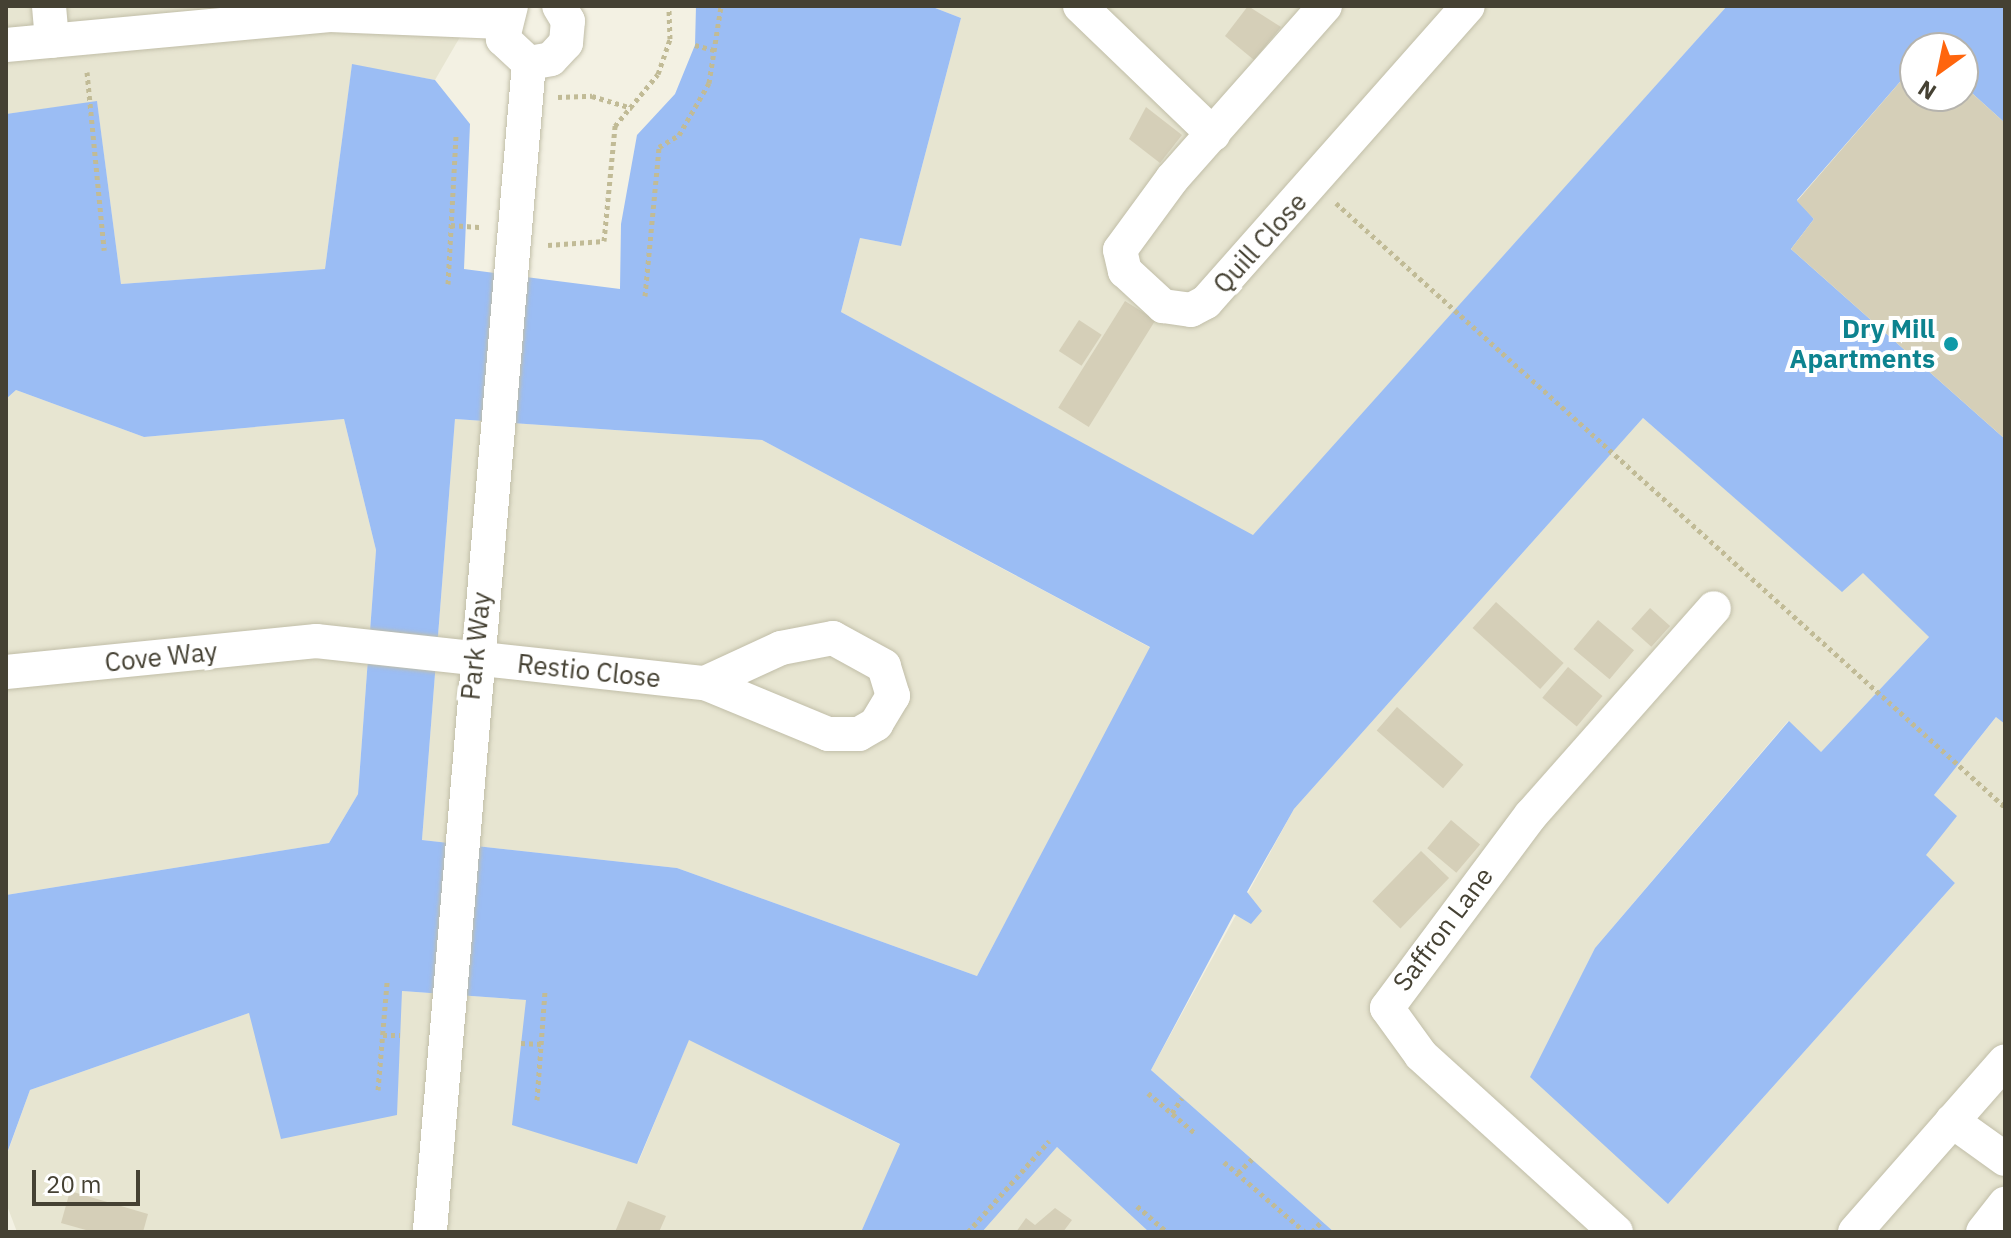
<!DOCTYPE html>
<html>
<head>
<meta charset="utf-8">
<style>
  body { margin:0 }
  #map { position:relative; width:2011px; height:1238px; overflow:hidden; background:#f3f1e3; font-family:"IBM Plex Sans",sans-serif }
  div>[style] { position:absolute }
  .residential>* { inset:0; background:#e7e5d1 }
  .water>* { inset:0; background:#9bbdf4 }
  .building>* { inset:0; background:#d5cfb8; transform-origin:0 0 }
  .path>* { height:5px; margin-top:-2.5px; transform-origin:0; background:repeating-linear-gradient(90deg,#c1bb96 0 4px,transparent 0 8px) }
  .roads { filter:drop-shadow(0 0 2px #c1bea8) drop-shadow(0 0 2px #c1bea8) }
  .minor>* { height:34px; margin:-17px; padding:0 17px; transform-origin:17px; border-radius:17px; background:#fff }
  .dots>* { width:22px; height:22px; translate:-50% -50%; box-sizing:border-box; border:4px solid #fff; border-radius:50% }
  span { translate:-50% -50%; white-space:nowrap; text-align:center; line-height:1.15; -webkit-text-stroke:8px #fff; paint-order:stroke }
  .street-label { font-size:26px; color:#454133 }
  .culture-label { font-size:26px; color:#0d838f; font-weight:700 }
  .right { translate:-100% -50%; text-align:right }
  .frame { position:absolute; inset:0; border:8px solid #454133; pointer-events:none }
  .north { position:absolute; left:1899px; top:32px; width:80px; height:80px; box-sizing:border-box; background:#fff; border:2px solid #b5b3ad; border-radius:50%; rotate:213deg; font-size:22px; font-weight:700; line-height:32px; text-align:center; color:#454133 }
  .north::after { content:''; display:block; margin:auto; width:28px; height:36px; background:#ff650d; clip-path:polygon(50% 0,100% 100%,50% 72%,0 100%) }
  .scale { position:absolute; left:32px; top:1170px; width:108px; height:36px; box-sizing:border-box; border:4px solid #454133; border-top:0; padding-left:10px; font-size:24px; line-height:28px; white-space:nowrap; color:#454133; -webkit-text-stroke:6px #fff; paint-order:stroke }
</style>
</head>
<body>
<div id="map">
  <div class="residential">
    <div style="clip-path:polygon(6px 6px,478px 6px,435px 80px,352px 65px,325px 269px,121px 284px,97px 102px,6px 114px)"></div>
    <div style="clip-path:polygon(930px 6px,1727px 6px,1253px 536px,841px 312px,860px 238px,901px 246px,961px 18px)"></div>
    <div style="clip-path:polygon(16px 390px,144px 437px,344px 419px,376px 550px,358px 794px,329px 843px,6px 895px,6px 399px)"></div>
    <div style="clip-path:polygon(1643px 418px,1842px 591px,1863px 572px,1929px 637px,1820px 753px,1788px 721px,1595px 948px,1531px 1077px,1669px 1203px,1955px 883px,1925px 855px,1934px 795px,1997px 716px,2005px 724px,2005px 1232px,1334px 1232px,1151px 1070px,1294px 809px)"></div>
    <div style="clip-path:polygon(455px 419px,762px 440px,1151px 648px,977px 976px,677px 868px,422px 840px)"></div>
    <div style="clip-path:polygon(401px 991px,526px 1000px,638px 1163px,689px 1039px,901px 1145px,861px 1232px,17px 1232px,6px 1203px,6px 1157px,30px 1090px,249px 1013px)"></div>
    <div style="clip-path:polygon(1057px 1147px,1149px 1232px,982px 1232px)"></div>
  </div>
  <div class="water">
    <div style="clip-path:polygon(evenodd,696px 6px,930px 6px,961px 18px,901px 246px,860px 238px,841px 312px,1253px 535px,1727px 6px,2005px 6px,2005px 123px,1963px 85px,1963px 48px,1915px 48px,1915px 81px,1906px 75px,1797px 200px,1814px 219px,1791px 249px,2005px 439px,2005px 724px,1996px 717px,1934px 795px,1957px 816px,1926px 855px,1955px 883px,1668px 1204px,1530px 1077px,1595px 948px,1789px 721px,1821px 752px,1929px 637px,1863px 573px,1842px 592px,1643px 418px,1294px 809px,1247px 892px,1262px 911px,1251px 924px,1234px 914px,1151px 1070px,1334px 1232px,1149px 1232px,1057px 1147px,982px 1232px,861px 1232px,900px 1144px,689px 1040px,637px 1164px,512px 1125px,526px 1000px,402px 991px,397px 1115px,281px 1139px,249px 1013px,30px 1090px,6px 1156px,6px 895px,329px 843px,358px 794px,376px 550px,344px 419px,144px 437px,16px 390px,6px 399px,6px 114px,97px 101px,121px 284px,325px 269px,352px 64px,435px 80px,470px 124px,464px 269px,620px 289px,621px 224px,637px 135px,675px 94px,695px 45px,696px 6px,455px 419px,762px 440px,1150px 647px,977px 976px,677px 868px,422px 840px,455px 419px)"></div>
  </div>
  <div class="building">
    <div style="clip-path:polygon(1248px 6px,1281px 27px,1254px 60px,1225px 36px)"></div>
    <div style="clip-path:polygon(1906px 75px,1915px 81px,1915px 96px,1963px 96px,1963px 85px,2005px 123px,2005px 439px,1791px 249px,1814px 219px,1797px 201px)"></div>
    <div style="clip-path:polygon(1146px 107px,1182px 135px,1160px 163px,1129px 139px)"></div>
    <div style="left:1125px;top:301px;width:36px;height:126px;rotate:32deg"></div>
    <div style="left:1079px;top:320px;width:27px;height:37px;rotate:33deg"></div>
    <div style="left:1496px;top:602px;width:91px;height:35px;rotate:42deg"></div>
    <div style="left:1650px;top:608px;width:27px;height:28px;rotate:42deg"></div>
    <div style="left:1598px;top:620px;width:47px;height:38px;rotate:40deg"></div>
    <div style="left:1568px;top:667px;width:45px;height:40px;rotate:40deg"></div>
    <div style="left:1397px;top:707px;width:88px;height:31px;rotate:41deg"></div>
    <div style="left:1451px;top:820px;width:38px;height:37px;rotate:40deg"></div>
    <div style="left:1421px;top:851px;width:39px;height:70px;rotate:44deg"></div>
    <div style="clip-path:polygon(70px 1191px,148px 1214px,143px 1232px,93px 1232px,61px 1223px)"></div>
    <div style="clip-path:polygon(628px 1201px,666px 1216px,659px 1232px,615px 1232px)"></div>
    <div style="clip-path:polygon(1055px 1208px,1072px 1220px,1063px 1232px,1016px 1232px,1026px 1218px,1035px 1225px)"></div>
  </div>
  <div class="path">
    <div style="left:695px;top:45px;width:23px;rotate:15deg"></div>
    <div style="left:87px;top:72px;width:179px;rotate:84.5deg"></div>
    <div style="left:558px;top:97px;width:34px;rotate:-2deg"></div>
    <div style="left:592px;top:96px;width:42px;rotate:16.7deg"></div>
    <div style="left:1336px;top:203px;width:901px;rotate:42.08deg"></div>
    <div style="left:451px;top:225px;width:31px;rotate:4deg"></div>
    <div style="left:548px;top:245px;width:56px;rotate:-4.1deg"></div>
    <div style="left:604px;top:241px;width:116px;rotate:-84.5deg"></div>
    <div style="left:615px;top:126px;width:67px;rotate:-50.4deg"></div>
    <div style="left:658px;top:74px;width:37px;rotate:-71deg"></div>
    <div style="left:670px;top:39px;width:33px;rotate:-92deg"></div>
    <div style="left:448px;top:284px;width:150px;rotate:-86.9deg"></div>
    <div style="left:645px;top:296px;width:150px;rotate:-84.6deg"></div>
    <div style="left:659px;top:147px;width:23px;rotate:-31deg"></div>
    <div style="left:679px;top:135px;width:60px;rotate:-60deg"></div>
    <div style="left:709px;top:83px;width:78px;rotate:-81.1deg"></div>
    <div style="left:383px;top:1035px;width:17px"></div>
    <div style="left:521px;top:1043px;width:20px;rotate:3deg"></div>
    <div style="left:378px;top:1090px;width:108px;rotate:-85.2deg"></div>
    <div style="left:1148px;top:1093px;width:63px;rotate:40.5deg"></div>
    <div style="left:537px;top:1100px;width:109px;rotate:-85.8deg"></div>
    <div style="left:1172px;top:1113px;width:18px;rotate:-56deg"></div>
    <div style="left:1224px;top:1162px;width:107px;rotate:40.8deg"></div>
    <div style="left:1238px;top:1173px;width:20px;rotate:-45deg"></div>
    <div style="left:1137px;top:1206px;width:40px;rotate:41deg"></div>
    <div style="left:968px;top:1232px;width:122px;rotate:-48.3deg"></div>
    <div style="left:1312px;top:1232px;width:15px;rotate:-48deg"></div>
  </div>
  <div class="roads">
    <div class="minor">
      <div style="left:49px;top:6px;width:35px;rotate:85deg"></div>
      <div style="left:511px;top:6px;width:34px;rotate:104deg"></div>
      <div style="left:503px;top:39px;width:35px;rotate:43deg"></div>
      <div style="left:529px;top:63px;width:22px;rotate:-10deg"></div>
      <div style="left:551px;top:59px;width:22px;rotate:-47deg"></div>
      <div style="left:566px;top:43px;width:22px;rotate:-85deg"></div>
      <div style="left:568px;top:21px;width:17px;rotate:-121deg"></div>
      <div style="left:1080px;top:6px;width:185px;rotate:43.9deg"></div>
      <div style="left:1325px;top:6px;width:231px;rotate:131.5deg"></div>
      <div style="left:1172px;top:179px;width:88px;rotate:126.2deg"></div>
      <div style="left:1120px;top:250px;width:22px;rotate:77deg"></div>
      <div style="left:1125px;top:271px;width:52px;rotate:42.6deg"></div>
      <div style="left:1163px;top:306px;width:28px;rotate:8deg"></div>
      <div style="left:1191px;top:310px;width:17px;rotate:-28deg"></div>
      <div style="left:1206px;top:302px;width:395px;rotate:-48.5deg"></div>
      <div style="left:6px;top:45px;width:325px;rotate:-5.3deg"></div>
      <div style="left:330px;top:15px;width:172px;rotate:2.3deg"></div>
      <div style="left:6px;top:672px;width:312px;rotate:-5.7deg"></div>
      <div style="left:316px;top:641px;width:391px;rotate:6.2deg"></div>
      <div style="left:705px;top:683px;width:133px;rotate:22.5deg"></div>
      <div style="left:828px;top:734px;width:31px"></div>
      <div style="left:859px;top:734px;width:20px;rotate:-30deg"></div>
      <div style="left:876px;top:724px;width:33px;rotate:-59deg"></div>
      <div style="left:893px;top:696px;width:31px;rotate:-107deg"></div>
      <div style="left:884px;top:666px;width:58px;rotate:-151.2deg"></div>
      <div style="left:833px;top:638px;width:53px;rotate:169.1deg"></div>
      <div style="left:781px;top:648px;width:84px;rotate:155.3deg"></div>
      <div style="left:1952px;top:1121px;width:65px;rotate:35.6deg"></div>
      <div style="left:430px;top:1230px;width:1171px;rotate:-85.15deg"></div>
      <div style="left:1616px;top:1232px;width:263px;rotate:-137.8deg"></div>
      <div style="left:1421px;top:1055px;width:58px;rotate:-125.9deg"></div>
      <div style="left:1387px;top:1008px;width:241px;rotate:-53.3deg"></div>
      <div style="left:1531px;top:815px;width:276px;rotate:-48.5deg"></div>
      <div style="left:1855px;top:1232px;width:227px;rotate:-48.7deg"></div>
      <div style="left:1983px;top:1232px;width:36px;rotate:-52deg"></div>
    </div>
  </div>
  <div class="dots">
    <div style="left:1951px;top:344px;background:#0f9aa8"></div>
  </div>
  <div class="street-label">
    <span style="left:1260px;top:243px;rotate:-48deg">Quill Close</span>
    <span style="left:476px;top:646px;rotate:-84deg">Park Way</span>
    <span style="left:161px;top:657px;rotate:-6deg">Cove Way</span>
    <span style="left:589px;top:671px;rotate:6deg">Restio Close</span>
    <span style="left:1443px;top:929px;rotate:-53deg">Saffron Lane</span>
  </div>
  <div class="culture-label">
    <span class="right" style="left:1935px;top:344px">Dry Mill<br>Apartments</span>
  </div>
  <div class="frame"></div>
  <div class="north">N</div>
  <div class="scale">20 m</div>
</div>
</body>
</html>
